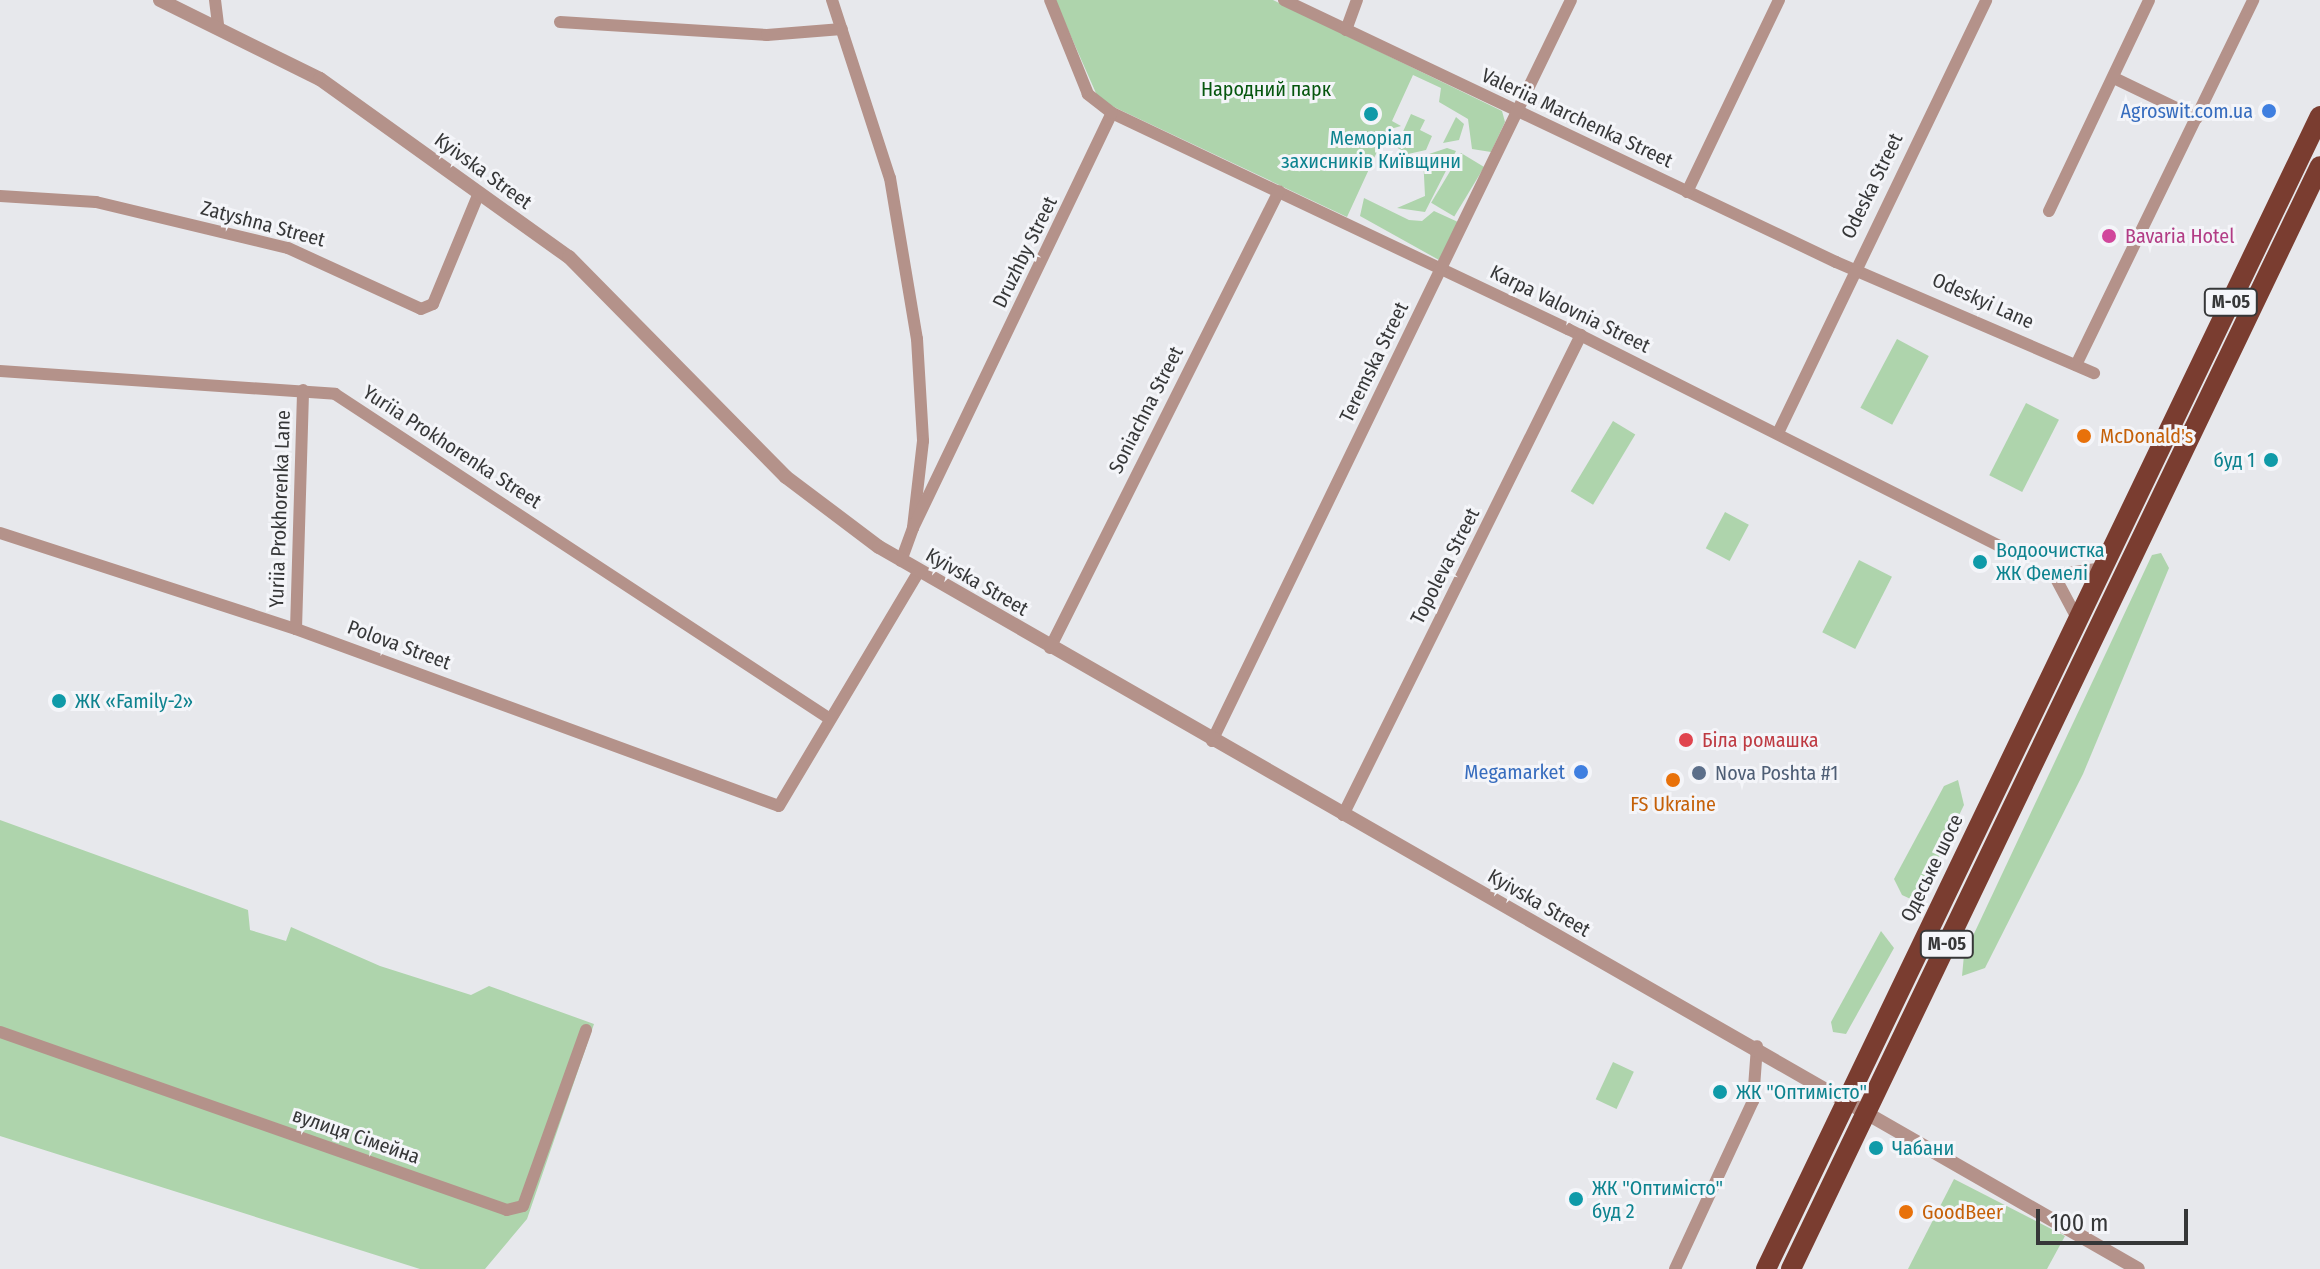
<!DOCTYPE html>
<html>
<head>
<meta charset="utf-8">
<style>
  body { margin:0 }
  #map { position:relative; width:2320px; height:1269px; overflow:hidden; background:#e7e8ec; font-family:"Fira Sans Condensed",sans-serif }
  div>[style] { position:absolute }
  .green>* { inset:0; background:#aed4ac; transform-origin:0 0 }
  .minor>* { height:12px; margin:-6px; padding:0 6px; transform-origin:6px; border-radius:6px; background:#b4928a }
  .tertiary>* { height:14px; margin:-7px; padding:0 7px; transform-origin:7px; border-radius:7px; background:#b4928a }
  .trunk>* { height:20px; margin:-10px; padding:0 10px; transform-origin:10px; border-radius:10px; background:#7a3d30 }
  .dots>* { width:22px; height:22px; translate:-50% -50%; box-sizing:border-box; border:4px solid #f4f5f9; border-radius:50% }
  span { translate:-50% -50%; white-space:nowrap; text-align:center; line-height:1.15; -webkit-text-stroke:6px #f4f5f9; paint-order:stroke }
  .shield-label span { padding:2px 6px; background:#f4f5f9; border:2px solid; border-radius:6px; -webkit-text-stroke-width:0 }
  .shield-label { font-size:18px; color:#363738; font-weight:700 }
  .park-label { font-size:20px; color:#06560e }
  .shop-label { font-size:20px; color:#366cbe }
  .right { translate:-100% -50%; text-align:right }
  .street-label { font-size:20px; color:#363738 }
  .culture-label { font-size:20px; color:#0d838f }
  .left { translate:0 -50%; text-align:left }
  .hotel-label { font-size:20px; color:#b23c85 }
  .food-label { font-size:20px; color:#c56008 }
  .health-label { font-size:20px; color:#be3a42 }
  .service-label { font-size:20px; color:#4e5e75 }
  .scale { position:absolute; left:2036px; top:1209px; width:152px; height:36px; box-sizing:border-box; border:4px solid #363738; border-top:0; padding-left:10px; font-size:24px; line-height:28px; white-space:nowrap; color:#363738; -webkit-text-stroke:6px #f4f5f9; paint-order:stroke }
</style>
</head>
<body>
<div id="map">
  <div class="green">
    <div style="clip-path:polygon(1055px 0,1273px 0,1502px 111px,1505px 122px,1491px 152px,1472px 149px,1468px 119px,1439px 102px,1441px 88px,1413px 75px,1392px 121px,1401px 126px,1387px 130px,1347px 217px,1099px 100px)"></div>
    <div style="clip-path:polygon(1411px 114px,1425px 120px,1420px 130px,1432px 136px,1426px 150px,1408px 154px,1396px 147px)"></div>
    <div style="clip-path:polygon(1456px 117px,1464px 124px,1459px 140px,1443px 143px)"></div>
    <div style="clip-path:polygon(1447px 148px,1456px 151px,1425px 212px,1397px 208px,1425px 196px,1423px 156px)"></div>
    <div style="left:1461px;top:153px;width:27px;height:58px;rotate:31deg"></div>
    <div style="clip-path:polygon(1364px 198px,1409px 220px,1422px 221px,1434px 211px,1458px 222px,1439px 260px,1360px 216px)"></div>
    <div style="left:1897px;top:339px;width:36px;height:78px;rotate:28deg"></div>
    <div style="left:2026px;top:403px;width:37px;height:81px;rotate:27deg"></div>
    <div style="left:1613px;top:421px;width:26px;height:82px;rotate:31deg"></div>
    <div style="left:1725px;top:512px;width:27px;height:41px;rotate:28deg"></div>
    <div style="clip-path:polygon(2161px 553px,2169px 568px,2083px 774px,1985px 968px,1962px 976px,1964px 955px,2152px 555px)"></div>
    <div style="left:1859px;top:560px;width:37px;height:81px;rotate:27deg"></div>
    <div style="clip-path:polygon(1958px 780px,1964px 805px,1917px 902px,1902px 895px,1894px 879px,1944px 786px)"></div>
    <div style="clip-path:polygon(0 820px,248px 910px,250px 930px,286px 941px,291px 927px,380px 966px,471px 995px,489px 986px,594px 1024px,527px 1219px,485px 1269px,420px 1269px,0 1136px)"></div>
    <div style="clip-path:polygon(1881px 931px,1894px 948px,1846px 1034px,1833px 1032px,1831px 1022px)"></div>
    <div style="left:1613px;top:1062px;width:23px;height:41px;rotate:25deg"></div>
    <div style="clip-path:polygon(1954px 1179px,2065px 1236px,2047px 1269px,1908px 1269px)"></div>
  </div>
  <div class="minor">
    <div style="left:215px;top:0;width:25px;rotate:83deg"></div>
    <div style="left:832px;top:0;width:187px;rotate:72deg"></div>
    <div style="left:890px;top:178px;width:163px;rotate:80.5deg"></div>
    <div style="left:917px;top:339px;width:102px;rotate:86.6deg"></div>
    <div style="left:923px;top:441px;width:88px;rotate:96.6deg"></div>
    <div style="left:913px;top:528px;width:35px;rotate:110deg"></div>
    <div style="left:1284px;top:0;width:611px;rotate:25.39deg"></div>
    <div style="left:1836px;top:262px;width:281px;rotate:23.3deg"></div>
    <div style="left:560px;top:22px;width:207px;rotate:3.6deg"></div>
    <div style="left:767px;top:35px;width:75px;rotate:-4.6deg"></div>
    <div style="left:1346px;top:30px;width:32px;rotate:-70deg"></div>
    <div style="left:2114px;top:78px;width:92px;rotate:25.7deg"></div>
    <div style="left:1112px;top:113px;width:505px;rotate:25.35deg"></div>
    <div style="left:1568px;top:329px;width:491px;rotate:26.7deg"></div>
    <div style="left:1687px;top:192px;width:213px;rotate:-64.4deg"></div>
    <div style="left:0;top:196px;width:96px;rotate:3.6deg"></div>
    <div style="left:96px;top:202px;width:197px;rotate:13.5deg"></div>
    <div style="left:288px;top:248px;width:146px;rotate:24.6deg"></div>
    <div style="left:421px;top:309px;width:13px;rotate:-23deg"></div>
    <div style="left:433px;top:304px;width:120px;rotate:-67.5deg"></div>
    <div style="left:2049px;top:211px;width:233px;rotate:-64.6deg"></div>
    <div style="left:2076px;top:365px;width:406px;rotate:-64.1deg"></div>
    <div style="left:0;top:371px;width:336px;rotate:3.9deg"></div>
    <div style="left:335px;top:394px;width:589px;rotate:33.29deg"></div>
    <div style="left:1778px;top:433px;width:480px;rotate:-64.3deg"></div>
    <div style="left:913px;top:528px;width:460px;rotate:-64.4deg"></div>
    <div style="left:1112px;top:113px;width:31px;rotate:-142deg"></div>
    <div style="left:1088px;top:94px;width:101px;rotate:-112deg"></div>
    <div style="left:0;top:533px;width:311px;rotate:18deg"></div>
    <div style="left:296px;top:629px;width:514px;rotate:20.13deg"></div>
    <div style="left:779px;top:806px;width:274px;rotate:-59.2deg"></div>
    <div style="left:2054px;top:575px;width:51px;rotate:61.9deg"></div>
    <div style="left:2054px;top:575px;width:50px;rotate:-8deg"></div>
    <div style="left:296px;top:629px;width:239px;rotate:-88.3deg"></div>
    <div style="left:1050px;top:648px;width:511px;rotate:-63.38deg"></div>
    <div style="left:1212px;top:741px;width:823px;rotate:-64.15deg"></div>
    <div style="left:1343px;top:815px;width:536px;rotate:-63.63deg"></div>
    <div style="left:0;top:1032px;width:537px;rotate:19.35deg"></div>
    <div style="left:507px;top:1210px;width:16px;rotate:-14deg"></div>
    <div style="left:523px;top:1206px;width:187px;rotate:-70.3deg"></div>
    <div style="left:1675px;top:1269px;width:185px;rotate:-65.1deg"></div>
    <div style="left:1753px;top:1101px;width:55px;rotate:-85.8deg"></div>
  </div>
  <div class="tertiary">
    <div style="left:160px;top:0;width:178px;rotate:26.3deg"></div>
    <div style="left:320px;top:79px;width:306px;rotate:35.6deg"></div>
    <div style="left:569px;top:257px;width:309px;rotate:45.4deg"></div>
    <div style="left:786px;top:477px;width:116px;rotate:37deg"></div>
    <div style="left:879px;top:547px;width:1451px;rotate:29.83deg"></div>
  </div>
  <div class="trunk">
    <div style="left:1766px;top:1269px;width:1279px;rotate:-64.34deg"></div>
    <div style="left:1791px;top:1269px;width:1223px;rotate:-64.38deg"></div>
  </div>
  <div class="dots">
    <div style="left:2269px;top:111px;background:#3f7fe0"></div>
    <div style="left:1371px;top:114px;background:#0f9aa8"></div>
    <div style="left:2109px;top:236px;background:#d1479c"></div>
    <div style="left:2084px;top:436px;background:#e8710a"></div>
    <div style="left:2271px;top:460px;background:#0f9aa8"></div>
    <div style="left:1980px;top:562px;background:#0f9aa8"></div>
    <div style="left:59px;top:701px;background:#0f9aa8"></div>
    <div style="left:1686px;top:740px;background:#e0444e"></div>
    <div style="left:1581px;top:772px;background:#3f7fe0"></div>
    <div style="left:1699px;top:773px;background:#5c6f8a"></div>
    <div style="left:1673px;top:780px;background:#e8710a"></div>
    <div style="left:1720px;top:1092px;background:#0f9aa8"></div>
    <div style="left:1876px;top:1148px;background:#0f9aa8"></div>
    <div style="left:1576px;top:1199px;background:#0f9aa8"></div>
    <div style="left:1906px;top:1212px;background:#e8710a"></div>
  </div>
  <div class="shield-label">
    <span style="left:2231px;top:302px">М-05</span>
    <span style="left:1947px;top:944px">М-05</span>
  </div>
  <div class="park-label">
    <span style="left:1266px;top:89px">Народний парк</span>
  </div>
  <div class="shop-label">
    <span class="right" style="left:2253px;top:111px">Agroswit.com.ua</span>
    <span class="right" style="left:1565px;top:772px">Megamarket</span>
  </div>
  <div class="street-label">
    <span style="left:1577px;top:118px;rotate:25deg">Valeriia Marchenka Street</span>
    <span style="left:483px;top:171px;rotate:36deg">Kyivska Street</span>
    <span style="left:1872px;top:186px;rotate:-64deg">Odeska Street</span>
    <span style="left:263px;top:224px;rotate:15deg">Zatyshna Street</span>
    <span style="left:1025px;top:252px;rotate:-64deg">Druzhby Street</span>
    <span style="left:1983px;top:301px;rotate:24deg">Odeskyi Lane</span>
    <span style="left:1570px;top:309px;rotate:26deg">Karpa Valovnia Street</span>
    <span style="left:1374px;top:362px;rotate:-64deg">Teremska Street</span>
    <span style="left:1146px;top:410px;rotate:-63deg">Soniachna Street</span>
    <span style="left:452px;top:447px;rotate:33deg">Yuriia Prokhorenka Street</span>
    <span style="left:280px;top:509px;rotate:-88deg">Yuriia Prokhorenka Lane</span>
    <span style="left:1445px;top:566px;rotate:-63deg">Topoleva Street</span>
    <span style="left:977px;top:582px;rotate:30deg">Kyivska Street</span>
    <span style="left:399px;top:645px;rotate:20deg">Polova Street</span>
    <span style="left:1932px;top:868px;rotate:-64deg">Одеське шосе</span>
    <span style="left:1539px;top:903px;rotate:30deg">Kyivska Street</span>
    <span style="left:356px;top:1136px;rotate:19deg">вулиця Сімейна</span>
  </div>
  <div class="culture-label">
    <span style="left:1371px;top:150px">Меморіал<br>захисників Київщини</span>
    <span class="right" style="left:2255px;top:460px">буд 1</span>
    <span class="left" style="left:1996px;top:562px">Водоочистка<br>ЖК Фемелі</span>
    <span class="left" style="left:75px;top:701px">ЖК «Family-2»</span>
    <span class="left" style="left:1736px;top:1092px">ЖК "Оптимісто"</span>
    <span class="left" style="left:1892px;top:1148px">Чабани</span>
    <span class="left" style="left:1592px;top:1200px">ЖК "Оптимісто"<br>буд 2</span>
  </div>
  <div class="hotel-label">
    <span class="left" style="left:2125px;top:236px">Bavaria Hotel</span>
  </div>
  <div class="food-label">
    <span class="left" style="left:2100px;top:436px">McDonald's</span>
    <span style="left:1673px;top:804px">FS Ukraine</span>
    <span class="left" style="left:1922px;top:1212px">GoodBeer</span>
  </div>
  <div class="health-label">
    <span class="left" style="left:1702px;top:740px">Біла ромашка</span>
  </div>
  <div class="service-label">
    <span class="left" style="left:1715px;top:773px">Nova Poshta #1</span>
  </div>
  <div class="scale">100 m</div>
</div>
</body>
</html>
